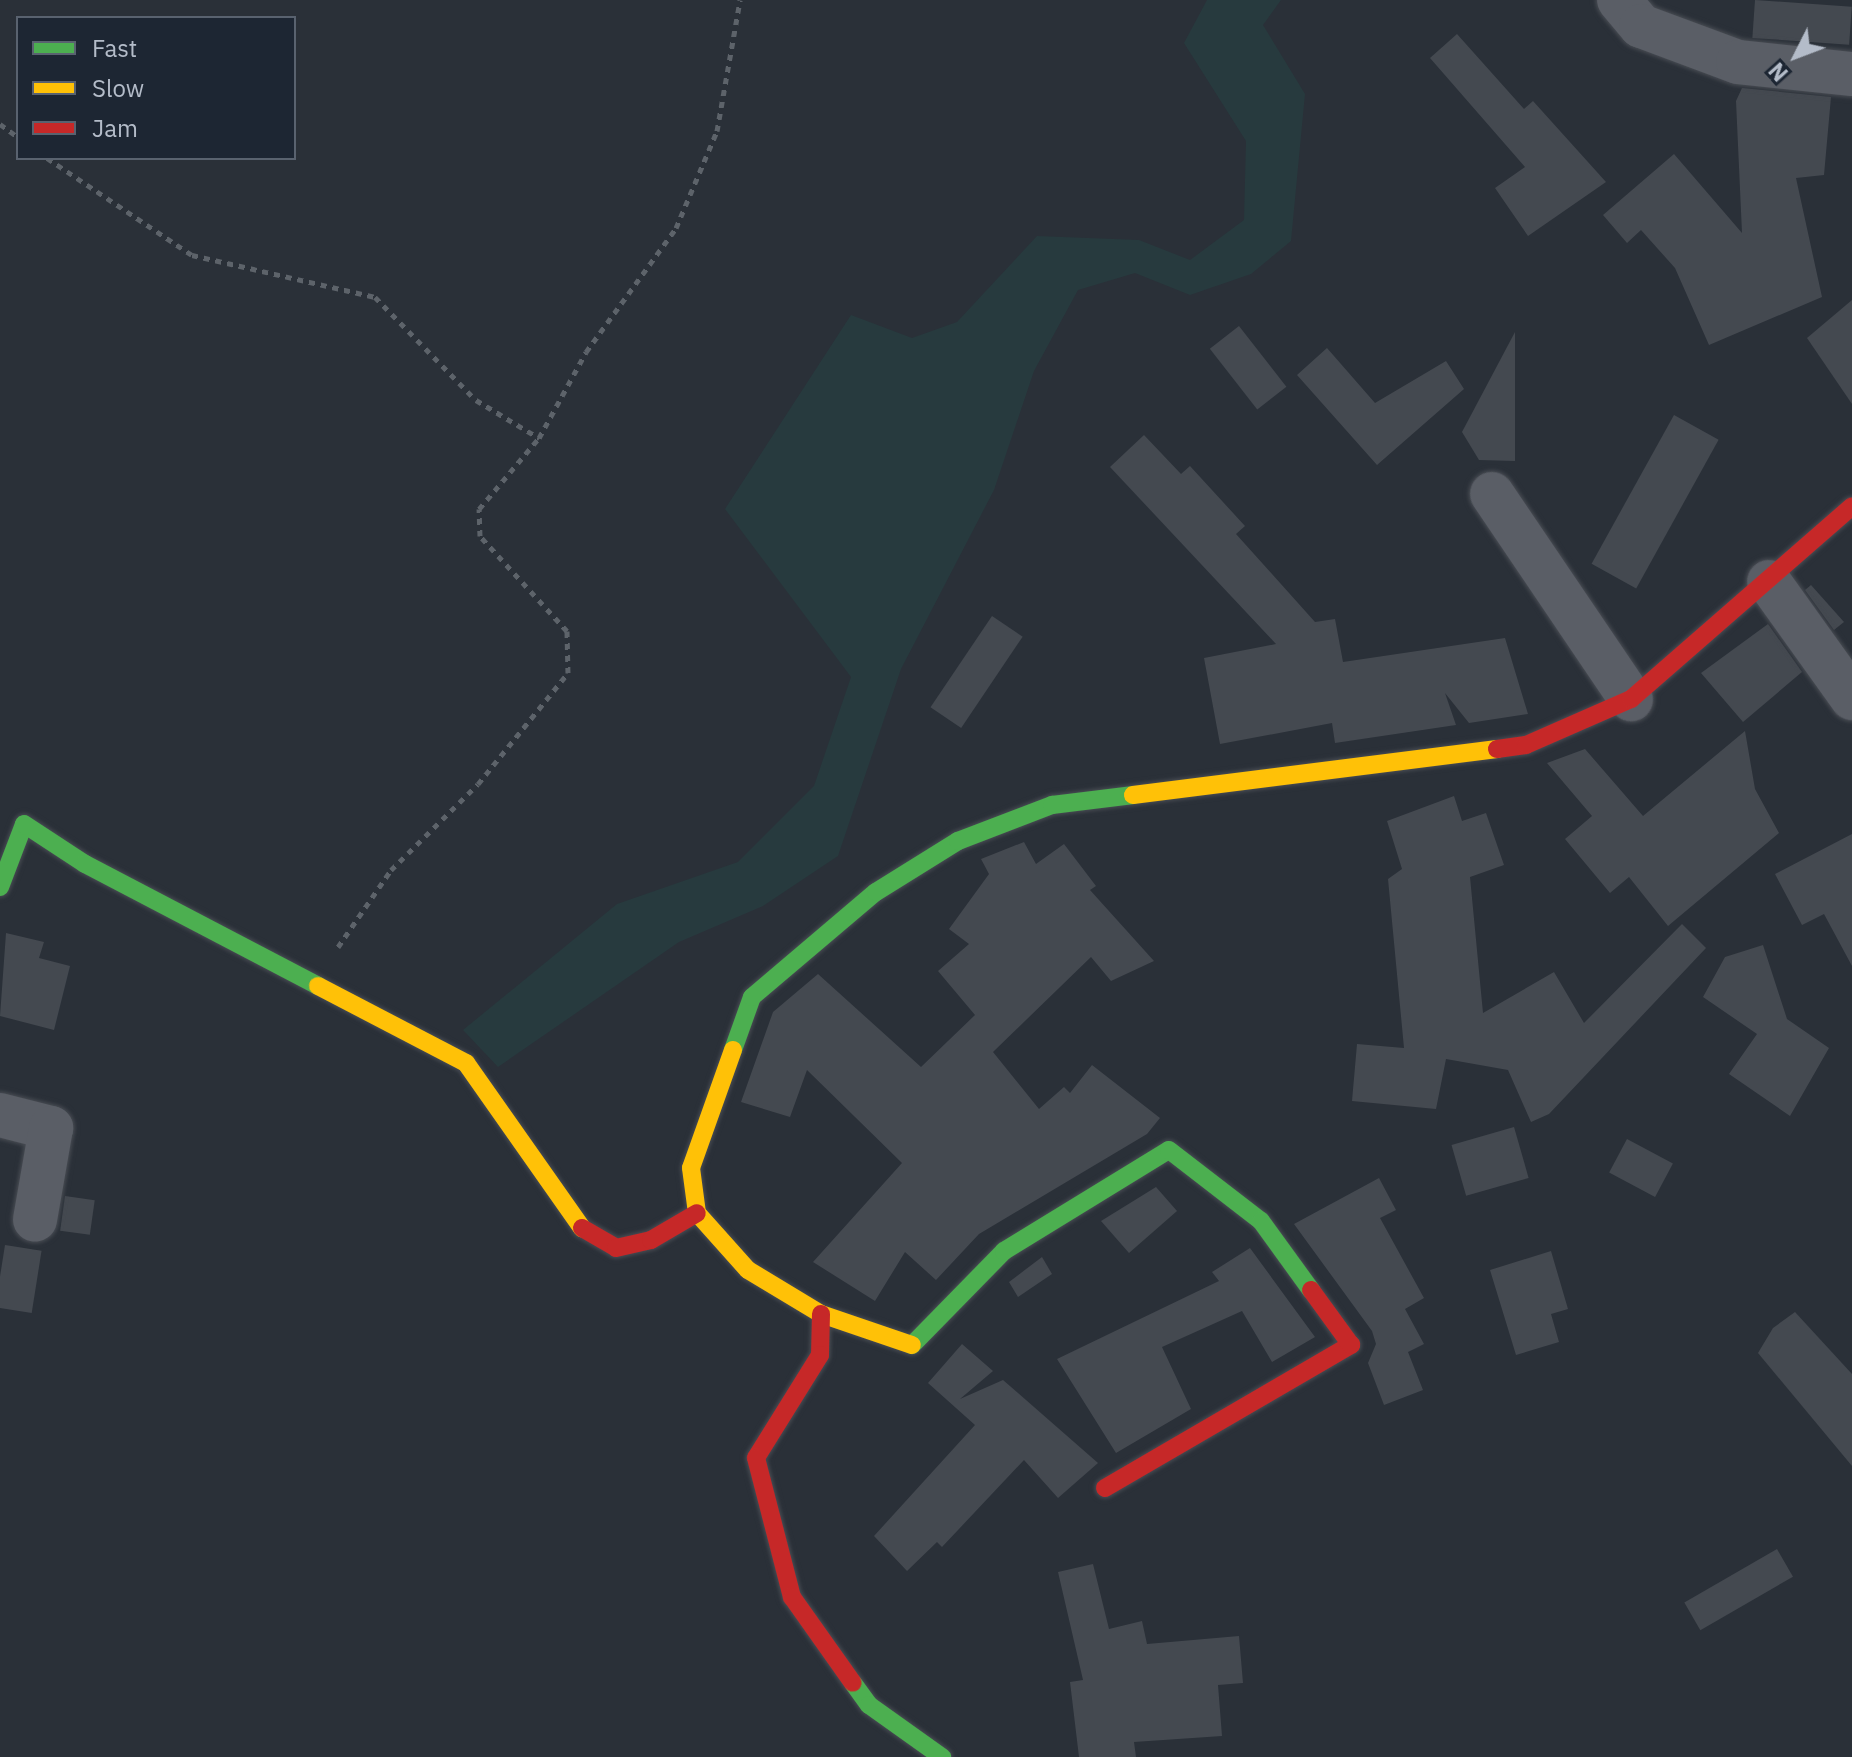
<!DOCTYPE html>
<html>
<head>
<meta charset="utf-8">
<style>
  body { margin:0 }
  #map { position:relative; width:1852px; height:1757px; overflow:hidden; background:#2a3038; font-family:"IBM Plex Sans",sans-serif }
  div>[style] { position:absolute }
  .green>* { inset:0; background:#273a3e }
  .building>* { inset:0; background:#444950; transform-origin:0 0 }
  .path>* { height:5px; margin-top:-2.5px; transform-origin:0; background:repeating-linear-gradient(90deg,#5d636a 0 6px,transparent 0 12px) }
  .roads { filter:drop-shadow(0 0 2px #484c53) drop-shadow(0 0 2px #484c53) }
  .street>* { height:44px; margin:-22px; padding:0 22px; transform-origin:22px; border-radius:22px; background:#5a5e66 }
  .fast>* { height:18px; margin:-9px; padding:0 9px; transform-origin:9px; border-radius:9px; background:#4caf50 }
  .slow>* { height:18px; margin:-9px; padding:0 9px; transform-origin:9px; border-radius:9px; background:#ffc107 }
  .jam>* { height:18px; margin:-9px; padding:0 9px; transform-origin:9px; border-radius:9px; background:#c62828 }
  span { translate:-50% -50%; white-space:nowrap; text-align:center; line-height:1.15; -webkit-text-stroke:7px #1d2633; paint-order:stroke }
  .legend { position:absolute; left:16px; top:16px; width:280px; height:144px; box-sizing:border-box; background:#1d2633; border:2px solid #59626f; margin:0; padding:10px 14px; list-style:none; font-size:24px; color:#b4bcc9 }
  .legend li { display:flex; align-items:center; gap:16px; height:40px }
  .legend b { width:40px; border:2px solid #59626f }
  .north { position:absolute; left:1756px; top:16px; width:80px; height:80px; -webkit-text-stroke:6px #1d2633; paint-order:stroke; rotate:228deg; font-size:22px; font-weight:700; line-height:32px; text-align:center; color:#b4bcc9 }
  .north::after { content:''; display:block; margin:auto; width:28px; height:36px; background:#b4bcc9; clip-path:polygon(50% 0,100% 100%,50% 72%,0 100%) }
</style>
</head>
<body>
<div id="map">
  <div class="green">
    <div style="clip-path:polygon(1207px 0,1281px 0,1263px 25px,1305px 94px,1291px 241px,1251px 274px,1190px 295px,1135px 273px,1078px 290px,1034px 371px,994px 490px,901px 669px,838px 856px,763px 906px,679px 942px,498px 1067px,463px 1030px,617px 904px,738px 862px,814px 786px,851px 677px,725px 509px,851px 315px,912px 338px,957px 322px,1037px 236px,1139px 240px,1190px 260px,1244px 220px,1246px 141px,1184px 43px)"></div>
  </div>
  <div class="building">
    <div style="left:1755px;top:0;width:97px;height:38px;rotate:4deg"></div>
    <div style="clip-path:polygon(1457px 34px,1524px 109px,1533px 101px,1606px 182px,1528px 236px,1495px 188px,1525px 167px,1430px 58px)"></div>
    <div style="clip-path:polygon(1742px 88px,1831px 97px,1824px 175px,1796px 178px,1822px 297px,1709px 345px,1675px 268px,1641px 230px,1627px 243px,1603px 215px,1674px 154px,1742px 233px,1736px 101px)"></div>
    <div style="clip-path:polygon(1852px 300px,1852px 404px,1807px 338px)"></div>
    <div style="left:1239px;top:326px;width:77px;height:37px;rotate:52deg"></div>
    <div style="clip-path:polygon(1515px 332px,1515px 461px,1479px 460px,1462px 432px)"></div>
    <div style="clip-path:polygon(1327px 348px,1375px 403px,1446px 361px,1464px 389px,1377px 465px,1297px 375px)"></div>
    <div style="left:1674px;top:415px;width:51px;height:170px;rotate:29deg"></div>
    <div style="clip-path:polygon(1144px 435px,1181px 474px,1190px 466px,1245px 526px,1236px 534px,1315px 622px,1335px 619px,1343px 662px,1505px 638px,1528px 714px,1469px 723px,1445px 693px,1456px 725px,1335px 743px,1332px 723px,1220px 744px,1204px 658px,1276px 644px,1110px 467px)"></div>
    <div style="clip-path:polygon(1811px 585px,1844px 622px,1834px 630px,1805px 590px)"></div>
    <div style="left:992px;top:616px;width:37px;height:110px;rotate:34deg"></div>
    <div style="clip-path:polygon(1768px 624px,1802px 672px,1743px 722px,1701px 673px)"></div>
    <div style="clip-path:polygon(1745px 731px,1755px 789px,1779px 833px,1668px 926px,1629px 877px,1610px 893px,1565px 839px,1592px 816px,1547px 763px,1585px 749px,1643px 816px)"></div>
    <div style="clip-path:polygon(1454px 796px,1462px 821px,1486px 813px,1504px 865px,1470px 877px,1483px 1013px,1554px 972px,1584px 1023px,1682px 924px,1706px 948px,1549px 1114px,1531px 1122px,1508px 1070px,1446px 1059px,1436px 1109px,1352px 1101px,1357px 1044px,1404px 1048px,1388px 879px,1402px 869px,1387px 821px)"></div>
    <div style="clip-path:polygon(1852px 834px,1852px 966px,1824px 914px,1802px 925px,1775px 874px)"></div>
    <div style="clip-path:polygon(1024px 842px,1036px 864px,1064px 844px,1096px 886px,1090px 890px,1154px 961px,1111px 981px,1091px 957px,993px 1052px,1039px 1109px,1064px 1087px,1070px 1093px,1092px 1065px,1160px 1118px,1147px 1134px,979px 1234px,936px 1280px,905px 1252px,875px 1301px,813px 1262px,902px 1163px,807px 1070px,790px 1117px,741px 1102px,773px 1012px,818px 974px,921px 1067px,975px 1015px,938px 971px,969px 944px,949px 929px,989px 874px,981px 859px)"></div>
    <div style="clip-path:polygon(6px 933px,44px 942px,39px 958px,70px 966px,54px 1030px,0 1016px)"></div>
    <div style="clip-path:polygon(1763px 945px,1787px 1019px,1829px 1048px,1790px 1116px,1729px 1074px,1757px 1034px,1703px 997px,1725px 957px)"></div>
    <div style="left:1514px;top:1127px;width:53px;height:65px;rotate:74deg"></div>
    <div style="left:1627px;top:1139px;width:52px;height:38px;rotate:28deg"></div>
    <div style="clip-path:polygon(1379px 1178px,1396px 1210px,1380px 1218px,1424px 1298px,1405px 1309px,1424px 1344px,1408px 1352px,1423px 1390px,1384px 1405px,1368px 1363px,1376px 1344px,1372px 1331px,1294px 1224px)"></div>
    <div style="clip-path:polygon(1156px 1187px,1177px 1211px,1129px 1253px,1101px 1221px)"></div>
    <div style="left:65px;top:1196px;width:30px;height:35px;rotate:8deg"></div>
    <div style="left:5px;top:1245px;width:37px;height:63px;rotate:9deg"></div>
    <div style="clip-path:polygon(1250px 1248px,1315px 1337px,1272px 1362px,1242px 1311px,1162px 1347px,1191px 1409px,1116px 1453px,1057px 1359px,1219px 1281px,1212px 1272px)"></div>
    <div style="clip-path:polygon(1551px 1251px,1568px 1309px,1551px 1314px,1559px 1342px,1516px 1355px,1490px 1270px)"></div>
    <div style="clip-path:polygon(1042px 1257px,1052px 1274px,1018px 1297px,1009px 1282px)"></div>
    <div style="clip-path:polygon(1795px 1312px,1852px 1374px,1852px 1466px,1758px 1353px,1773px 1328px)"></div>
    <div style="clip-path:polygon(962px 1344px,993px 1371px,960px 1399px,1003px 1380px,1098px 1463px,1058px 1498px,1024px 1460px,942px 1547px,937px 1542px,907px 1571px,874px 1536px,975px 1425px,928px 1383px)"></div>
    <div style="left:1777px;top:1549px;width:32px;height:107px;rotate:60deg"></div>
    <div style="clip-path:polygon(1093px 1564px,1109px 1629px,1142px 1621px,1147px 1644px,1239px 1636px,1243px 1683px,1218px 1685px,1222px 1736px,1134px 1742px,1136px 1757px,1079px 1757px,1070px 1682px,1083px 1680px,1058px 1572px)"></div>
  </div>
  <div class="path">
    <div style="left:0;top:124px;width:22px;rotate:36deg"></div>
    <div style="left:47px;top:158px;width:174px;rotate:33.8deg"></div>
    <div style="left:192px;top:255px;width:188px;rotate:12.9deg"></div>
    <div style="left:375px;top:297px;width:144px;rotate:45.6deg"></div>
    <div style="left:476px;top:400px;width:74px;rotate:31.1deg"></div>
    <div style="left:338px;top:947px;width:93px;rotate:-55.5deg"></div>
    <div style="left:391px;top:870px;width:122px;rotate:-44.7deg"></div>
    <div style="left:478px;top:784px;width:143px;rotate:-51deg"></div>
    <div style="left:568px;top:673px;width:42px;rotate:-91.4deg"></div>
    <div style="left:567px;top:631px;width:129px;rotate:-132.5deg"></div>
    <div style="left:480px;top:536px;width:27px;rotate:-92deg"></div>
    <div style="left:479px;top:509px;width:93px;rotate:-49.8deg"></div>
    <div style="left:539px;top:438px;width:98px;rotate:-61.3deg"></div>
    <div style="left:586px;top:352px;width:153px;rotate:-54deg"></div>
    <div style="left:676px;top:228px;width:105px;rotate:-67.1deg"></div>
    <div style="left:717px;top:131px;width:133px;rotate:-80deg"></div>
  </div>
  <div class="roads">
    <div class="street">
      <div style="left:1619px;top:0;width:34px;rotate:50deg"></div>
      <div style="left:1641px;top:26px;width:103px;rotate:20.4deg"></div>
      <div style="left:1738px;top:62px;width:115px;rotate:6deg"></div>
      <div style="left:1492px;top:494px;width:248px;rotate:55.9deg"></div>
      <div style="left:1769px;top:582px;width:143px;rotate:54.4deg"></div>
      <div style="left:0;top:1115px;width:53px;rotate:14.3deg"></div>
      <div style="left:51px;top:1128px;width:93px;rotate:99.9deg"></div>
    </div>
    <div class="fast">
      <div style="left:0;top:887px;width:67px;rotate:-69.1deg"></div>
      <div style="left:24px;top:824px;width:73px;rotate:33.3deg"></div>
      <div style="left:85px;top:864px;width:263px;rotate:27.6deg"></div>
      <div style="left:733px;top:1050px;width:56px;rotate:-70.3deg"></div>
      <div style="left:752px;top:997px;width:162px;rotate:-40.3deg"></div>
      <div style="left:876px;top:892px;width:97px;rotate:-31.9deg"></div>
      <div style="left:958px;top:841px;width:101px;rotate:-21deg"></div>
      <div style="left:1052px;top:805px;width:82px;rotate:-7deg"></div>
      <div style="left:912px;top:1345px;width:132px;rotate:-45.6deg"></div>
      <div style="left:1004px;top:1251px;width:193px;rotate:-31.5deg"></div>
      <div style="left:1169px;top:1150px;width:116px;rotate:37.7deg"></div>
      <div style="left:1261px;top:1221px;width:85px;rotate:54.1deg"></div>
      <div style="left:853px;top:1683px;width:27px;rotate:54deg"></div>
      <div style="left:869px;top:1705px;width:90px;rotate:35.5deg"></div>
    </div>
    <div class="slow">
      <div style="left:1133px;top:795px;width:367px;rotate:-7.2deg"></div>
      <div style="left:318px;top:986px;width:167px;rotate:27.5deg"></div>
      <div style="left:466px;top:1063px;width:202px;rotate:54.9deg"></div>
      <div style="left:733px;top:1050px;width:125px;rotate:109.6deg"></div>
      <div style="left:691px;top:1168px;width:45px;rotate:82.4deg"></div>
      <div style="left:697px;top:1213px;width:76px;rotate:48.2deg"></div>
      <div style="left:748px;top:1270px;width:85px;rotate:31.1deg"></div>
      <div style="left:821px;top:1314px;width:96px;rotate:18.8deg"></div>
    </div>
    <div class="jam">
      <div style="left:1497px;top:749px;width:29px;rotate:-8deg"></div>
      <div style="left:1526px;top:745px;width:115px;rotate:-23.7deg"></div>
      <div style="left:1631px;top:699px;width:293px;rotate:-41.1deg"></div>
      <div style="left:582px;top:1228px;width:39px;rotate:30deg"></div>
      <div style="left:616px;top:1248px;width:36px;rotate:-13deg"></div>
      <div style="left:651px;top:1240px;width:53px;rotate:-30.4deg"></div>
      <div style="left:821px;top:1314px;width:41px;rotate:91.4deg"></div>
      <div style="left:820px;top:1355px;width:121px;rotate:121.9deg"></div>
      <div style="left:756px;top:1458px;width:144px;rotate:75.5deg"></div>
      <div style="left:792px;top:1597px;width:105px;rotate:54.7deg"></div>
      <div style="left:1105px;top:1488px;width:285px;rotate:-30.2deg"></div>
      <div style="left:1351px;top:1345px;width:68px;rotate:-126deg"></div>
    </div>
  </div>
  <ul class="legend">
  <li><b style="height:10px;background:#4caf50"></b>Fast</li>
  <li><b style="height:10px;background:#ffc107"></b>Slow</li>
  <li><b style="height:10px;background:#c62828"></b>Jam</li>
  </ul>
  <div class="north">N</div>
</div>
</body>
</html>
